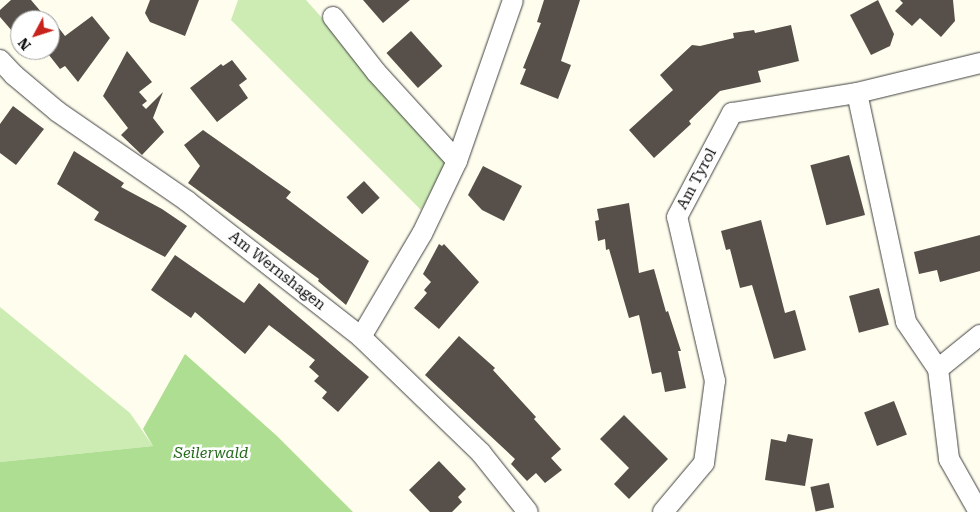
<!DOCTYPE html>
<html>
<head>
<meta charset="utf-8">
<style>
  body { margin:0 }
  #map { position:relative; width:980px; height:512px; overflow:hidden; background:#fffdee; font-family:"Roboto Serif",serif }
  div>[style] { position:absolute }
  .green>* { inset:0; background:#cdecb4 }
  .forest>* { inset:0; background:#aede92 }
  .building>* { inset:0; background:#574f49; transform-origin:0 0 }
  .roads { filter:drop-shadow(0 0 1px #404040) drop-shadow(0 0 1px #404040) }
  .street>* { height:20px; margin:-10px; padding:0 10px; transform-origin:10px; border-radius:10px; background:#fff }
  span { translate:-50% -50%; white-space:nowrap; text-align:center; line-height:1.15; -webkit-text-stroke:5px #fff; paint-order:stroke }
  .street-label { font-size:15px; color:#0d0d0d }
  .park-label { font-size:15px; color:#236a19; font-style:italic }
  .north { position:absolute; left:10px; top:10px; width:50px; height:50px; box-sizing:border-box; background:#fff; border:1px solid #9e9e9e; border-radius:50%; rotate:230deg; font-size:14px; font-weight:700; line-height:20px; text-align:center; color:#0d0d0d }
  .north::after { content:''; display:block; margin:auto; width:18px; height:22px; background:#c7221b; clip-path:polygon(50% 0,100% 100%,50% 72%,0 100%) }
</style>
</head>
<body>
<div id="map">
  <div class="green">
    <div style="clip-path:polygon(238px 0,306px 0,448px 159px,421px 210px,231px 20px)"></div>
    <div style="clip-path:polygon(0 307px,130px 413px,153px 446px,0 462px)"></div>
  </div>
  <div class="forest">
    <div style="clip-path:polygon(185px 354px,277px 436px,353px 512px,0 512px,0 462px,153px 446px,143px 429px)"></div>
  </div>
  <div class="building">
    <div style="clip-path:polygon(11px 0,31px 0,48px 20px,20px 20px,19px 39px,0 17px,0 10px)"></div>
    <div style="clip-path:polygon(150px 0,199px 0,185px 36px,150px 22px,145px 13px)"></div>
    <div style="clip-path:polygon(363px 0,410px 0,383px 23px)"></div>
    <div style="clip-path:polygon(544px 0,580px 0,561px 61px,571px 65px,558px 99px,520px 84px,526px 69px,523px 68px,541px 23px,537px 22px)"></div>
    <div style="clip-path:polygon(878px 0,894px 34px,890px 46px,871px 55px,850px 15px)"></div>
    <div style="clip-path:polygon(900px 0,953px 0,955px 21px,941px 37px,920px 18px,912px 26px,895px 11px,903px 3px)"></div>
    <div style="clip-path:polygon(92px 16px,110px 38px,78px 82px,65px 66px,60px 69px,45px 50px,50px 50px,50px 22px,56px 29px,58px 27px,65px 36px)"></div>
    <div style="clip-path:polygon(791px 25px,799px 61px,758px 71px,761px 82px,720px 91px,689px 121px,691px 124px,654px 158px,629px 130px,673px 90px,660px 75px,692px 45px,700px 46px,734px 38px,733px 33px,754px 30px,755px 33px)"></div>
    <div style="left:411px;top:31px;width:47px;height:33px;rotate:48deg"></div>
    <div style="clip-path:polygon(127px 51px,152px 82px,139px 92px,147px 101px,142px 105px,146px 109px,163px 92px,153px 118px,164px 132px,142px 155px,121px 135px,128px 128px,103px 96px)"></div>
    <div style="clip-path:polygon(232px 60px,247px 79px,239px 85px,248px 98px,217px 122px,190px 88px,221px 64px,223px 66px)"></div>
    <div style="clip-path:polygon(13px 106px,44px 129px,16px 165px,0 153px,0 124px)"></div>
    <div style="clip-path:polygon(203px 130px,291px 192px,286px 198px,369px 261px,346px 305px,318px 281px,319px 279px,188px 183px,200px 166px,184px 145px)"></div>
    <div style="clip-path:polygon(74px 151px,124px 183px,121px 187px,162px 209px,187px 226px,165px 257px,94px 220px,99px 212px,57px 184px)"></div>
    <div style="left:849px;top:155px;width:62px;height:40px;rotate:75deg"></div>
    <div style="clip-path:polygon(483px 166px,522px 186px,504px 221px,482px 210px,468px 195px)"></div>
    <div style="left:364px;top:181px;width:23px;height:24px;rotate:47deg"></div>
    <div style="clip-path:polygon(629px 203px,639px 273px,654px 269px,666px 312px,668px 311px,681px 351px,678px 351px,686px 388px,665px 392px,661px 372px,652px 374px,639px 315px,629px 318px,609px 249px,606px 250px,605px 239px,598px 241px,595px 221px,599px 220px,597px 209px)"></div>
    <div style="clip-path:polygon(761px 220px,785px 313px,795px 310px,806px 350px,774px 359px,752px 285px,740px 288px,730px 249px,726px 250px,721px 231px)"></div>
    <div style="clip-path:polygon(980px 235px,980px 271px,940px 282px,937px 270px,919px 274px,914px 252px)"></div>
    <div style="clip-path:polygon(439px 244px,442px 246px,444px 244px,479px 282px,439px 329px,414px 308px,427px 293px,424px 290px,431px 282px,423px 274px)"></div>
    <div style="clip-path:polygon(175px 255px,244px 303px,259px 283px,369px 377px,338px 412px,322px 398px,327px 392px,314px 381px,319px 376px,309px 367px,315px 360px,269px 325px,245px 354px,195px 312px,191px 318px,151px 290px)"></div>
    <div style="left:879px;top:288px;width:38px;height:31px;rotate:75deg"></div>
    <div style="clip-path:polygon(459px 336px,495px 368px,493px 370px,536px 417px,534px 419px,561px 449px,551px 458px,562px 470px,545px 483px,536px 473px,527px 481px,511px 464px,515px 459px,425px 375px)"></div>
    <div style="left:894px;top:401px;width:36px;height:32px;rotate:69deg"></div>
    <div style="clip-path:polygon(624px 415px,668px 459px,629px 499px,614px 484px,629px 468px,600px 439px)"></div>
    <div style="clip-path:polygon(788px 434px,813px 439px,805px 486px,765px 480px,771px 439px,786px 442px)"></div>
    <div style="clip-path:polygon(439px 461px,466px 489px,458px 497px,462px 502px,452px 512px,430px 512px,409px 490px)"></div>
    <div style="left:829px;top:483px;width:25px;height:19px;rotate:78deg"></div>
  </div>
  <div class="roads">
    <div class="street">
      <div style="left:333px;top:17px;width:70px;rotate:52deg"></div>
      <div style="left:376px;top:72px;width:120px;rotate:47.7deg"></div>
      <div style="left:0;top:60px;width:21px;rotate:47deg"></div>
      <div style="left:14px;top:75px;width:57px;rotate:40.1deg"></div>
      <div style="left:58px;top:112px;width:157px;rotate:34.6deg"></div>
      <div style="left:187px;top:201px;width:221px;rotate:38deg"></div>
      <div style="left:361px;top:337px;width:167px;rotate:44deg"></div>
      <div style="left:481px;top:453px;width:75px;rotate:51.5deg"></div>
      <div style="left:857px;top:93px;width:234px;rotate:77.9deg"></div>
      <div style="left:906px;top:322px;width:57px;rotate:55.8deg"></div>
      <div style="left:938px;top:369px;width:91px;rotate:83deg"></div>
      <div style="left:949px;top:459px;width:61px;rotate:60.5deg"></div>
      <div style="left:361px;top:337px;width:120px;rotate:-59.4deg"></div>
      <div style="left:422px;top:234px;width:81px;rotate:-64.4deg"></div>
      <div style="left:457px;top:161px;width:170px;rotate:-70.8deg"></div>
      <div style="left:938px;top:369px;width:54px;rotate:-39deg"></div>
      <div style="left:663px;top:512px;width:64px;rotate:-50.1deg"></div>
      <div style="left:704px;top:463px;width:83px;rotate:-82.4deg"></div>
      <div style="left:715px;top:381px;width:168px;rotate:-103deg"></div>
      <div style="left:677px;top:217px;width:118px;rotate:-62.1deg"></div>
      <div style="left:732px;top:113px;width:127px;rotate:-9.1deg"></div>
      <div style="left:857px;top:93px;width:127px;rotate:-13.7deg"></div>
    </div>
  </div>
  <div class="street-label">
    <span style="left:697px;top:179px;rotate:-62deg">Am Tyrol</span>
    <span style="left:277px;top:271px;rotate:38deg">Am Wernshagen</span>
  </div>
  <div class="park-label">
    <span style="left:211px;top:454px">Seilerwald</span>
  </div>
  <div class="north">N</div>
</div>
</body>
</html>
